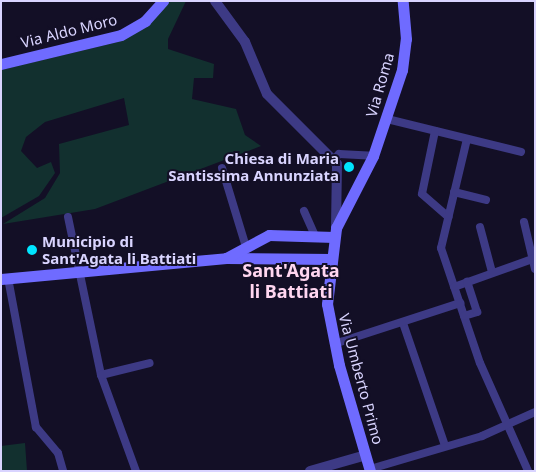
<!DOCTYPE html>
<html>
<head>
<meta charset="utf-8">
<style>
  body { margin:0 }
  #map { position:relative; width:536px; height:472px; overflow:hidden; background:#130f26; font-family:"Noto Sans",sans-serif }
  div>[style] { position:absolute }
  .green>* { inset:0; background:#12302f }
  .minor>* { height:8px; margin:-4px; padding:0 4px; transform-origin:4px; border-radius:4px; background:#3d3a85 }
  .tertiary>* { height:10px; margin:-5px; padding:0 5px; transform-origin:5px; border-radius:5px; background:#3d3a85 }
  .secondary>* { height:11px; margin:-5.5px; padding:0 5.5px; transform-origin:5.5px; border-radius:5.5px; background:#6f6bff }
  .dots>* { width:14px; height:14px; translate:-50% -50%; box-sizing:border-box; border:2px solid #130f26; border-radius:50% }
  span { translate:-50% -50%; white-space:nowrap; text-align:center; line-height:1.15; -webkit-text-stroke:4px #130f26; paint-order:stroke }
  .street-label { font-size:15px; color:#d9d4ff }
  .poi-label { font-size:15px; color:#d9d4ff; font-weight:700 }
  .right { translate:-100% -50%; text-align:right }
  .left { translate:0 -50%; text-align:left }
  .quarter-label { font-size:18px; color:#ffd6f0; font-weight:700 }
  .frame { position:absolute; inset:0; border:2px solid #d9d4ff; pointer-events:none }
</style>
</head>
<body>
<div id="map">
  <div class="green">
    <div style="clip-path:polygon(169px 1px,186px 1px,168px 39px,168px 49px,214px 64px,213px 78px,194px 78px,192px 99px,236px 109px,245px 135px,261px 146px,95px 209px,3px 224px,45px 198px,60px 173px,59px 144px,129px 125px,124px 98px,45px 122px,26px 137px,21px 151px,37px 168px,51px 162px,55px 173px,39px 196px,1px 218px,1px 70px,118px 42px,151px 23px)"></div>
    <div style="clip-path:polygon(25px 443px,27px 471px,1px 471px,1px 446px)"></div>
  </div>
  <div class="minor">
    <div style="left:387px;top:119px;width:138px;rotate:13.8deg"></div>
    <div style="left:435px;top:131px;width:64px;rotate:101.7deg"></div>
    <div style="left:422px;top:194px;width:35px;rotate:41deg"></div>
    <div style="left:467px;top:139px;width:112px;rotate:103.4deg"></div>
    <div style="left:441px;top:248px;width:121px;rotate:71.3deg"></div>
    <div style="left:480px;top:363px;width:118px;rotate:66deg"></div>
    <div style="left:334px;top:159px;width:7px;rotate:-45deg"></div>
    <div style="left:339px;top:154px;width:34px;rotate:3deg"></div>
    <div style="left:222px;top:168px;width:83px;rotate:73.1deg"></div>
    <div style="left:454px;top:192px;width:33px;rotate:14deg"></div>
    <div style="left:304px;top:211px;width:27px;rotate:66deg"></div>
    <div style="left:68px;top:217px;width:161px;rotate:78.2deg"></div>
    <div style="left:101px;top:375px;width:102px;rotate:70deg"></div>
    <div style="left:524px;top:222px;width:48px;rotate:76.8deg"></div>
    <div style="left:480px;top:227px;width:47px;rotate:75.1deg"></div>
    <div style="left:8px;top:278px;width:152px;rotate:79.4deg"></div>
    <div style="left:36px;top:427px;width:34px;rotate:50deg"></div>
    <div style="left:58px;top:453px;width:19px;rotate:74deg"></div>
    <div style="left:454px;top:287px;width:86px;rotate:-19.7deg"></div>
    <div style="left:464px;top:316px;width:14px;rotate:-17deg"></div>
    <div style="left:477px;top:312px;width:32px;rotate:-108deg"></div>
    <div style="left:403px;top:323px;width:130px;rotate:71.1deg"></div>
    <div style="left:334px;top:344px;width:133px;rotate:-18deg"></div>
    <div style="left:101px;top:375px;width:50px;rotate:-13.8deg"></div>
    <div style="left:370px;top:469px;width:117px;rotate:-16.4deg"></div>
    <div style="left:482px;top:436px;width:58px;rotate:-24.4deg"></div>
  </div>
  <div class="tertiary">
    <div style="left:215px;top:1px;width:51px;rotate:53.8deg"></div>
    <div style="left:245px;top:42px;width:56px;rotate:67.1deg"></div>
    <div style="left:267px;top:94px;width:99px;rotate:45deg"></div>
    <div style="left:337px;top:164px;width:63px;rotate:90.9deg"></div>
    <div style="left:310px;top:471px;width:58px;rotate:-15.9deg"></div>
  </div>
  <div class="secondary">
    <div style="left:1px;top:64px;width:123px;rotate:-13.6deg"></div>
    <div style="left:121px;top:35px;width:28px;rotate:-30deg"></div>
    <div style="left:145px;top:21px;width:27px;rotate:-48deg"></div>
    <div style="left:226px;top:258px;width:105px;rotate:0.5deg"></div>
    <div style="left:1px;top:279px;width:226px;rotate:-5.3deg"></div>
    <div style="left:226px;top:258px;width:49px;rotate:-28.1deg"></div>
    <div style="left:269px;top:235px;width:65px;rotate:1.8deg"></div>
    <div style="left:370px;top:471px;width:110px;rotate:-106.3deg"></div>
    <div style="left:339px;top:365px;width:62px;rotate:-101.1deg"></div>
    <div style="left:327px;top:304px;width:77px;rotate:-83.2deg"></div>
    <div style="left:336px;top:228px;width:81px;rotate:-62.8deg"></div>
    <div style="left:373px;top:156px;width:91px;rotate:-71.4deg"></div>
    <div style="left:402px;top:70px;width:31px;rotate:-83deg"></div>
    <div style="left:406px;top:39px;width:38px;rotate:-95deg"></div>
  </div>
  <div class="dots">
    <div style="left:349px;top:167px;background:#00e5ff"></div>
    <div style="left:32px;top:250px;background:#00e5ff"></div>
  </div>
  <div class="street-label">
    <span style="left:69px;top:31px;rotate:-14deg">Via Aldo Moro</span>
    <span style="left:380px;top:85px;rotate:-74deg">Via Roma</span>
    <span style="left:361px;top:379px;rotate:75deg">Via Umberto Primo</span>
  </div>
  <div class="poi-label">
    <span class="right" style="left:339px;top:167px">Chiesa di Maria<br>Santissima Annunziata</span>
    <span class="left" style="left:42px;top:250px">Municipio di<br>Sant'Agata li Battiati</span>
  </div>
  <div class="quarter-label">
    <span style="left:291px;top:281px">Sant'Agata<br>li Battiati</span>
  </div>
  <div class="frame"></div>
</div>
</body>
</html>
